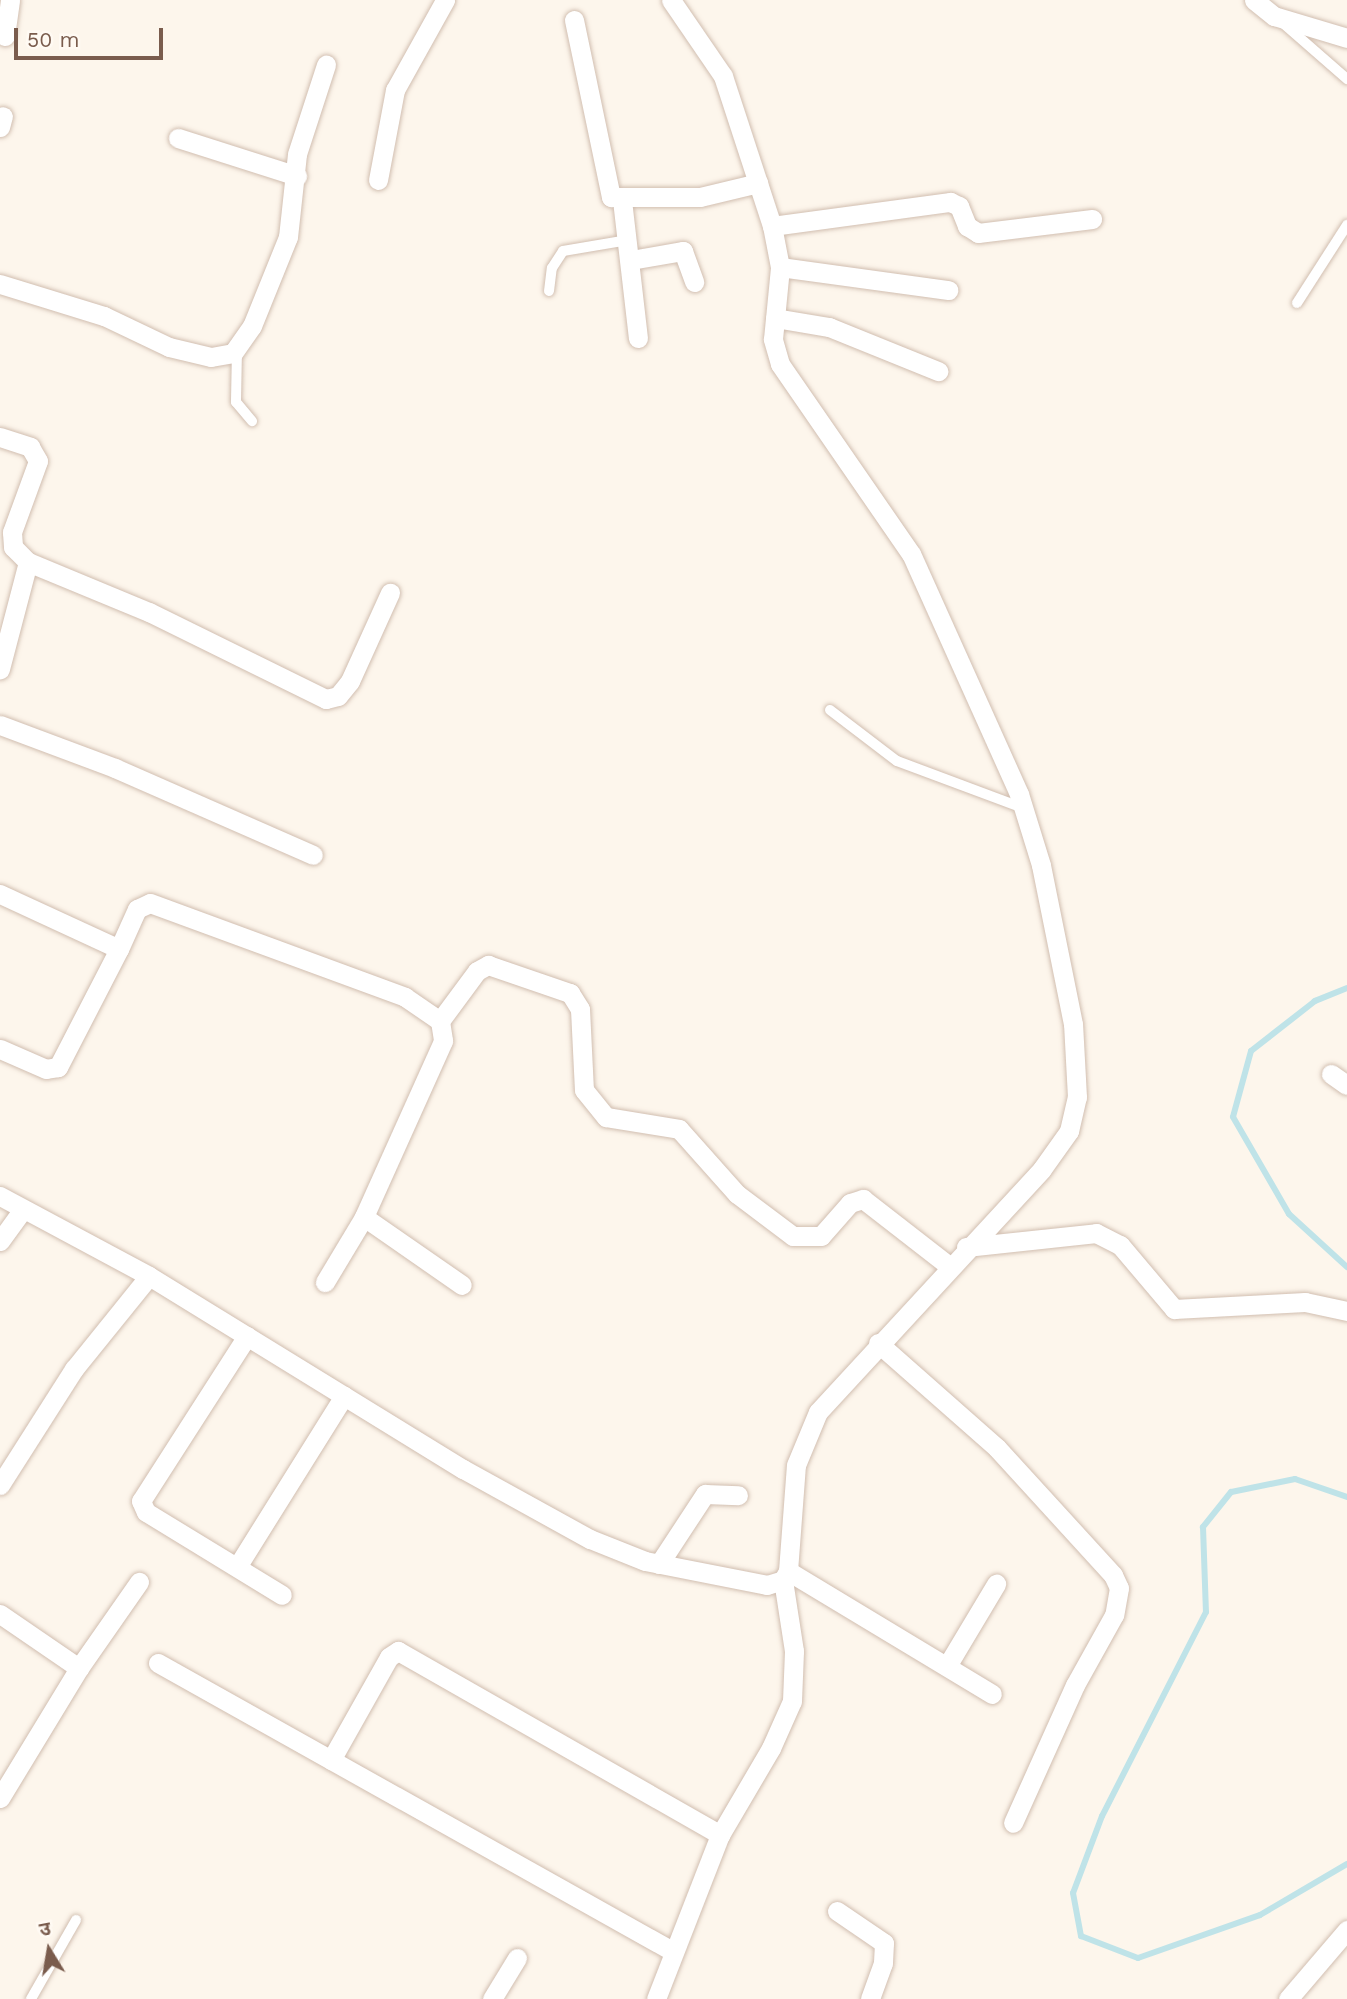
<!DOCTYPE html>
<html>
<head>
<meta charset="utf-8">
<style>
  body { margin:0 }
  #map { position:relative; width:1347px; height:1999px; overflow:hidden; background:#fdf6ec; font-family:"Work Sans","Noto Sans Devanagari",sans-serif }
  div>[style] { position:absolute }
  .stream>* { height:6px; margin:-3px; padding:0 3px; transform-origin:3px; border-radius:3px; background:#bfe3e8 }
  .roads { filter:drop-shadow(0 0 2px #d1beb0) drop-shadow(0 0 2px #d1beb0) }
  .lane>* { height:10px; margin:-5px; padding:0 5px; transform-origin:5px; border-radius:5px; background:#fff }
  .street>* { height:19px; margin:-9.5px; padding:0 9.5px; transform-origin:9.5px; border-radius:9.5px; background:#fff }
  span { translate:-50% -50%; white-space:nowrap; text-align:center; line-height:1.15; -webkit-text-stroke:5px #fffaf3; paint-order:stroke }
  .north { position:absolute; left:14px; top:1915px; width:70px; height:70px; -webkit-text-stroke:5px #fffaf3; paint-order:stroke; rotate:349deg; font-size:19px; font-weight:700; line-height:28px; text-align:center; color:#7a5c4d }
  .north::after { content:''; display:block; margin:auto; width:24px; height:32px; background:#7a5c4d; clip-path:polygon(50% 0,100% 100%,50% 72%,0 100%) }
  .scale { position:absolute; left:14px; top:28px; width:149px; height:32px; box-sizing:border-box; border:4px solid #7a5c4d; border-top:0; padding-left:9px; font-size:21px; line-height:24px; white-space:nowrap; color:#7a5c4d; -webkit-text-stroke:5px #fffaf3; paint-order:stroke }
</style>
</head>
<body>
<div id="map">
  <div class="stream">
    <div style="left:1347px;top:988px;width:35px;rotate:158deg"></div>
    <div style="left:1315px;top:1001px;width:81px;rotate:142deg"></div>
    <div style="left:1251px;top:1051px;width:68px;rotate:105.3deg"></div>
    <div style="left:1233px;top:1117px;width:112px;rotate:60deg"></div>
    <div style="left:1289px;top:1214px;width:79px;rotate:42.4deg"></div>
    <div style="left:1347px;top:1497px;width:55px;rotate:-160.9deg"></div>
    <div style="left:1295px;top:1479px;width:65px;rotate:168.5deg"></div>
    <div style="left:1231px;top:1492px;width:45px;rotate:128.7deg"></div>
    <div style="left:1203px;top:1527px;width:85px;rotate:88deg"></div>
    <div style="left:1206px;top:1612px;width:229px;rotate:117deg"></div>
    <div style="left:1102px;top:1816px;width:82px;rotate:110.6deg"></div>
    <div style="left:1073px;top:1893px;width:44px;rotate:79.5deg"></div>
    <div style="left:1081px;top:1936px;width:61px;rotate:21.1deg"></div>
    <div style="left:1138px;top:1958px;width:129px;rotate:-19.4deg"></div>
    <div style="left:1260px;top:1915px;width:101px;rotate:-30.4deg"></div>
  </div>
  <div class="roads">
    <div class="lane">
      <div style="left:1284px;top:24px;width:84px;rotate:41.1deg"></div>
      <div style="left:549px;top:291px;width:23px;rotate:-83deg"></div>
      <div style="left:552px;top:268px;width:20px;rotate:-57deg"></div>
      <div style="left:563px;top:251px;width:66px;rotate:-9.6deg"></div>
      <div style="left:1297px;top:303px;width:93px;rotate:-57.3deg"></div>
      <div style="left:237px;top:349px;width:53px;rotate:91.1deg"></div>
      <div style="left:236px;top:402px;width:25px;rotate:50deg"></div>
      <div style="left:830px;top:710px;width:84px;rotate:37.3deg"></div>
      <div style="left:897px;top:761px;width:134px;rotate:20.5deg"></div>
      <div style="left:31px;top:1999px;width:91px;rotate:-60.3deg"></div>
    </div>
    <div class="street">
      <div style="left:1254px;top:0;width:26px;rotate:39deg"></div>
      <div style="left:1274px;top:16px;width:76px;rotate:16.8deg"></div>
      <div style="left:574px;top:20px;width:181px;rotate:78.2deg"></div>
      <div style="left:611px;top:197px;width:89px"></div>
      <div style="left:700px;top:197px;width:60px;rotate:-13.6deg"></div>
      <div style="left:5px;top:36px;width:36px;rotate:-82deg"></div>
      <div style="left:0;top:127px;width:11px;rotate:-75deg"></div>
      <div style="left:178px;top:138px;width:125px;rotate:17.7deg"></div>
      <div style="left:378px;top:180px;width:92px;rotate:-79.3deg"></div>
      <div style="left:395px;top:90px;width:103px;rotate:-60.9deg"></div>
      <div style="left:622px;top:200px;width:139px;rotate:83.4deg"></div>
      <div style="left:772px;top:226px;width:180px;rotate:-7.7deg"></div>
      <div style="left:950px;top:202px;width:10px;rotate:24deg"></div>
      <div style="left:959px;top:206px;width:22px;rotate:68deg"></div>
      <div style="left:967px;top:226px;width:13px;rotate:32deg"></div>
      <div style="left:978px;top:233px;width:115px;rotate:-7deg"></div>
      <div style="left:631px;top:260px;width:53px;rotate:-9.8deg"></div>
      <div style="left:683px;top:251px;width:33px;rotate:70deg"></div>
      <div style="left:780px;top:267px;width:170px;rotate:7.8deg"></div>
      <div style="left:0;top:284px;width:109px;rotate:17.1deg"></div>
      <div style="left:104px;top:316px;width:72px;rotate:25.5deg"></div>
      <div style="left:169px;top:347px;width:43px;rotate:13.4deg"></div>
      <div style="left:211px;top:357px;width:22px;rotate:-10deg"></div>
      <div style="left:233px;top:353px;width:33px;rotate:-55deg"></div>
      <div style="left:252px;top:326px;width:96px;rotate:-68deg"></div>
      <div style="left:288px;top:237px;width:83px;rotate:-83.8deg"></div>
      <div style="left:297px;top:154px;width:94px;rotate:-72deg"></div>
      <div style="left:775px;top:318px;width:55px;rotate:9.5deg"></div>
      <div style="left:829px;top:327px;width:118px;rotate:22deg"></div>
      <div style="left:0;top:437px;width:32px;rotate:18deg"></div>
      <div style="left:30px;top:447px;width:16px;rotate:60deg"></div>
      <div style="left:38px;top:461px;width:76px;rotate:110.1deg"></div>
      <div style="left:12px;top:532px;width:15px;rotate:86deg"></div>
      <div style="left:13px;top:547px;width:21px;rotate:45deg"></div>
      <div style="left:28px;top:562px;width:111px;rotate:104.7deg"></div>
      <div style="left:28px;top:562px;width:131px;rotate:22.5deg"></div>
      <div style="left:149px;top:612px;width:197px;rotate:26.2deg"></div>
      <div style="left:326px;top:699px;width:12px;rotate:-14deg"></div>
      <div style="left:338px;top:696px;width:19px;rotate:-51deg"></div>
      <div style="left:350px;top:681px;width:97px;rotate:-65.6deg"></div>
      <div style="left:0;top:725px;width:123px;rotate:20.5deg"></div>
      <div style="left:115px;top:768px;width:216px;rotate:23.7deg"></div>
      <div style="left:0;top:894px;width:131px;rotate:24.8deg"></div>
      <div style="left:119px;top:949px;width:133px;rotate:117.3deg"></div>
      <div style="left:58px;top:1067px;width:12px;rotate:171deg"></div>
      <div style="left:46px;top:1069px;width:50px;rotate:-156.5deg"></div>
      <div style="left:119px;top:949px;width:44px;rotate:-65.8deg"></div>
      <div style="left:137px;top:909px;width:14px;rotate:-25deg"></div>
      <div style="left:150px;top:903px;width:272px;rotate:20.2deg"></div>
      <div style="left:405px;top:997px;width:42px;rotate:34.4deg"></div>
      <div style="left:440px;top:1021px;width:20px;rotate:81deg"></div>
      <div style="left:443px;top:1041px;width:193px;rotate:114.2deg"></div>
      <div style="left:364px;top:1217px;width:76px;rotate:121deg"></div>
      <div style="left:440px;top:1021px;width:62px;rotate:-53.5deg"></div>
      <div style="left:477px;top:971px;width:13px;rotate:-29deg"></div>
      <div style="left:488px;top:965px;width:87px;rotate:18.9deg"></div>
      <div style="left:570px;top:993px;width:19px;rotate:58deg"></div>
      <div style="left:580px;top:1009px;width:81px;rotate:87.2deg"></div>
      <div style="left:584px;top:1090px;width:35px;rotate:51deg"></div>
      <div style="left:606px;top:1117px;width:74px;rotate:9.3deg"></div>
      <div style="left:679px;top:1129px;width:87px;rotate:48.3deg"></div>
      <div style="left:737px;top:1194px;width:70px;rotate:36.9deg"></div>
      <div style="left:793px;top:1236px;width:28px"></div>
      <div style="left:821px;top:1236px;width:44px;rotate:-48.7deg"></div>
      <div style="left:850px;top:1203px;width:14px;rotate:-17deg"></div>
      <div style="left:863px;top:1199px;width:109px;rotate:37.9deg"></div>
      <div style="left:1331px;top:1074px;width:19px;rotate:35deg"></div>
      <div style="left:0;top:1196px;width:169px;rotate:28.2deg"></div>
      <div style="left:149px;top:1276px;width:369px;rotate:31.6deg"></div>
      <div style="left:463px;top:1469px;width:145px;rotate:28.9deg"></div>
      <div style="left:590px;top:1539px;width:59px;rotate:21.8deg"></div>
      <div style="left:645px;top:1561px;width:124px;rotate:11.1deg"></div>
      <div style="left:767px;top:1585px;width:17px;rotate:-17deg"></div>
      <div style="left:783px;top:1580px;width:10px;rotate:-61deg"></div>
      <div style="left:788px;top:1571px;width:106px;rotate:-85.7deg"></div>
      <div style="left:796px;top:1465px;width:57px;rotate:-67.5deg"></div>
      <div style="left:818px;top:1412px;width:330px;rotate:-47.3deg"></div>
      <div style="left:1042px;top:1169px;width:47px;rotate:-54.6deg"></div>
      <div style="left:1069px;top:1131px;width:35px;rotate:-77deg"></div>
      <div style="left:1077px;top:1097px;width:73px;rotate:-93.1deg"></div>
      <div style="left:1073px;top:1024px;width:162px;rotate:-101.4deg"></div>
      <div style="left:1041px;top:865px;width:74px;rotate:-107.2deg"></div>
      <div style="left:1019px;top:794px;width:263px;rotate:-114.2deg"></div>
      <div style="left:911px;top:554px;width:231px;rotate:-124.6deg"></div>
      <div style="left:780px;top:364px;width:26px;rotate:-106deg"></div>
      <div style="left:773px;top:339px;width:72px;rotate:-84.4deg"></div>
      <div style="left:780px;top:267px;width:42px;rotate:-101deg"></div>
      <div style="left:772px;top:226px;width:158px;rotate:-108.1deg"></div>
      <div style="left:723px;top:76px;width:92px;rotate:-124.4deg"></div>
      <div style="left:364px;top:1217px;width:119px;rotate:34.8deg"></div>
      <div style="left:0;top:1241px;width:39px;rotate:-54deg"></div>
      <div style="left:966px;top:1247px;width:131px;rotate:-6.1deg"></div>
      <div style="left:1096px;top:1233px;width:27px;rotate:27deg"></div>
      <div style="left:1120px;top:1245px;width:84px;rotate:49.8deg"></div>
      <div style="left:1174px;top:1309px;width:131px;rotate:-3.1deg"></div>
      <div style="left:1305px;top:1302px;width:43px;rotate:12.1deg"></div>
      <div style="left:247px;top:1336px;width:196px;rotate:122.7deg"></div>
      <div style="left:141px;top:1501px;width:12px;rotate:66deg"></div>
      <div style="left:146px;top:1512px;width:159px;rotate:31.4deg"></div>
      <div style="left:878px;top:1343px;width:159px;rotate:41.4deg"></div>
      <div style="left:997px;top:1448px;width:172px;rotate:47.6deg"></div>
      <div style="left:1113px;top:1575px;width:14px;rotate:65deg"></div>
      <div style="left:1119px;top:1588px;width:27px;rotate:100deg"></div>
      <div style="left:1114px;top:1615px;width:80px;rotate:119.1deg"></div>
      <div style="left:1075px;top:1685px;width:151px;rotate:114.2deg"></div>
      <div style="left:0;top:1485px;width:138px;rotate:-57.5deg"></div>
      <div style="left:74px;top:1369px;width:119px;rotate:-51.1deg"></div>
      <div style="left:659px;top:1564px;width:84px;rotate:-56.7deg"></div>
      <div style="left:705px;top:1494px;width:33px;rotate:2deg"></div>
      <div style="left:237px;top:1567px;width:202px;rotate:-58deg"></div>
      <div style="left:788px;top:1571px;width:238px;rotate:31.1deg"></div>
      <div style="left:0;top:1614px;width:96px;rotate:34.4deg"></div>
      <div style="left:79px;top:1668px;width:105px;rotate:-55.1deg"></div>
      <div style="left:158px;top:1663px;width:591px;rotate:29.25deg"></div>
      <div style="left:947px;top:1666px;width:96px;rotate:-59.1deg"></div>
      <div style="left:331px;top:1760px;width:118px;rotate:-60.6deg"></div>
      <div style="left:389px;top:1657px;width:11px;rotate:-34deg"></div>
      <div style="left:398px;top:1651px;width:371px;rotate:29.7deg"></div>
      <div style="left:0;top:1798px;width:152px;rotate:-58.7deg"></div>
      <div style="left:837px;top:1911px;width:57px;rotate:34.2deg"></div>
      <div style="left:884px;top:1943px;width:20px;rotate:93deg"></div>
      <div style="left:883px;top:1963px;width:38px;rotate:110deg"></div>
      <div style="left:492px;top:1999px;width:48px;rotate:-58.6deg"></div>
      <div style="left:656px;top:1999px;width:176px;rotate:-68.7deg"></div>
      <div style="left:720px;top:1835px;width:101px;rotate:-59.6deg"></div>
      <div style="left:771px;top:1748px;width:51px;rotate:-65.9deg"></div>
      <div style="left:792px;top:1701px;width:50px;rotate:-87.7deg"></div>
      <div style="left:794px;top:1651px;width:72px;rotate:-98.8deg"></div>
      <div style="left:1288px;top:1999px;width:91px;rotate:-49.5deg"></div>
    </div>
  </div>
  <div class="north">उ</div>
  <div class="scale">50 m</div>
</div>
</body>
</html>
